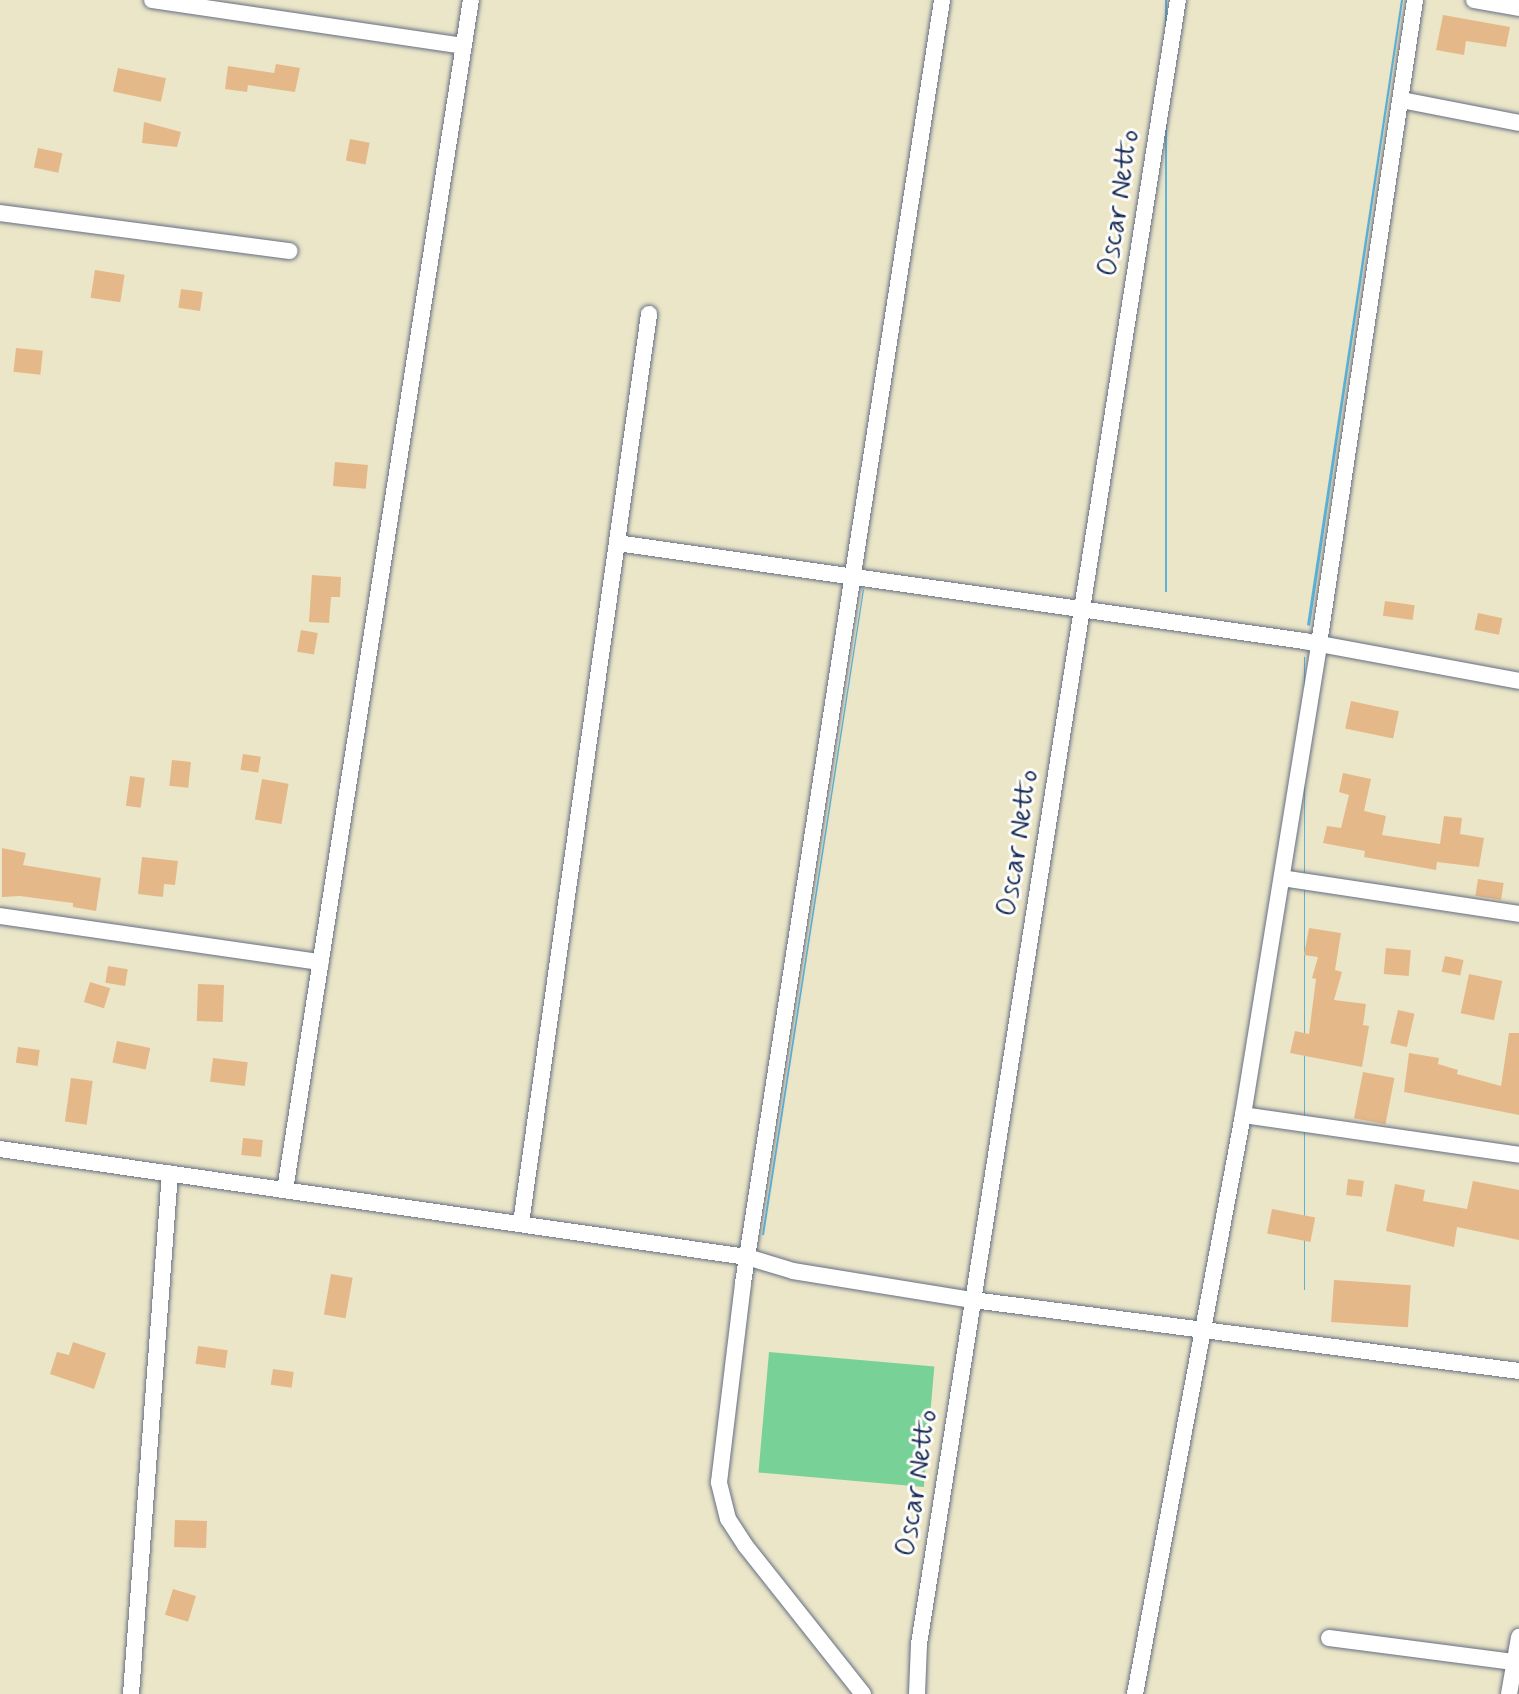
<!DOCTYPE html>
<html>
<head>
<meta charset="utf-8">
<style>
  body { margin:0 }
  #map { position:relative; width:1519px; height:1694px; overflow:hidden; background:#ebe6c8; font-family:Mynerve,sans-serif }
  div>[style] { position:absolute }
  .green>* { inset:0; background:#78d298; transform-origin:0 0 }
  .water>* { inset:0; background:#5bb3d8; transform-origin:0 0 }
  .building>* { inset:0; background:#e5b889; transform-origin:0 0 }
  .roads { filter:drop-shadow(0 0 2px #646f83) drop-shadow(0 0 2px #646f83) }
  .minor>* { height:16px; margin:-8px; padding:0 8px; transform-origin:8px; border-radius:8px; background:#fff }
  span { translate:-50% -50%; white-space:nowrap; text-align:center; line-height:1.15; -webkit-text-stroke:6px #fdfcf7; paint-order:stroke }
  .street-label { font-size:28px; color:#1b2f5e }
</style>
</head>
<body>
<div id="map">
  <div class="green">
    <div style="left:769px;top:1352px;width:166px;height:121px;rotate:5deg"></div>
  </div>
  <div class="water">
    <div style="left:1165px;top:0;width:2px;height:592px"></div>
    <div style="clip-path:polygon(1401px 0,1403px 0,1310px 626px,1307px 625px)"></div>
    <div style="clip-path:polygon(863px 589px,864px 590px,764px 1235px,762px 1235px)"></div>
    <div style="left:1304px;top:657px;width:1px;height:633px"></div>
  </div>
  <div class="building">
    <div style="clip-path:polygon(1443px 15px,1510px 27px,1506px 47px,1466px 41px,1464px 55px,1436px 50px)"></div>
    <div style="clip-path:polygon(276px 64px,300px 68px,295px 92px,248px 85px,247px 92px,225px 89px,228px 66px,274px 73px)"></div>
    <div style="left:118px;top:68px;width:49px;height:24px;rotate:12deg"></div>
    <div style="clip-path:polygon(144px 122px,181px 132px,177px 147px,142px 143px)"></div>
    <div style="left:350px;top:139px;width:20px;height:22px;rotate:11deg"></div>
    <div style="left:38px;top:148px;width:25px;height:20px;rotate:12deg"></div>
    <div style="left:95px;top:270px;width:30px;height:28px;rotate:9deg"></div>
    <div style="left:181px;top:289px;width:22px;height:19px;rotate:8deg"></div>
    <div style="left:16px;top:348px;width:27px;height:24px;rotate:6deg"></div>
    <div style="left:335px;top:462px;width:33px;height:24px;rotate:5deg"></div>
    <div style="clip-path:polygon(312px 575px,341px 577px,340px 597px,331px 597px,329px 623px,309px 622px)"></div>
    <div style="left:1385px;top:601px;width:30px;height:15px;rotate:8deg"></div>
    <div style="left:1478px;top:613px;width:25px;height:17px;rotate:12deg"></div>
    <div style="left:301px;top:630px;width:17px;height:22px;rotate:10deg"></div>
    <div style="left:1351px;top:701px;width:49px;height:28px;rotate:12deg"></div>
    <div style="left:243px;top:754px;width:18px;height:16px;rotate:9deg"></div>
    <div style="left:172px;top:760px;width:19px;height:26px;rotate:6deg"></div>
    <div style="clip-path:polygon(1343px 773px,1371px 779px,1364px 811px,1386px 816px,1382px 835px,1440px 844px,1444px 816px,1462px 818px,1460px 834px,1484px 838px,1479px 867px,1437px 862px,1436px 870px,1364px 857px,1365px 851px,1323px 843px,1327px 826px,1341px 828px,1349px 795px,1339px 792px)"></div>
    <div style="left:130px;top:776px;width:15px;height:30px;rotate:8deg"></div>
    <div style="left:262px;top:779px;width:27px;height:41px;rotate:10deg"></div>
    <div style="clip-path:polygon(2px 848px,26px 853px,23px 865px,101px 878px,96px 911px,73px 907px,73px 903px,20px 896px,2px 897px)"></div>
    <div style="clip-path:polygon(142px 857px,178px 861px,175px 885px,164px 884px,163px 897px,138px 894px)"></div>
    <div style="left:1478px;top:879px;width:26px;height:17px;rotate:9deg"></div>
    <div style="clip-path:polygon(1309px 928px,1341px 933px,1335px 970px,1342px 972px,1334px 1000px,1366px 1004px,1363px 1025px,1369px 1026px,1362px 1067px,1290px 1053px,1295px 1031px,1309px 1034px,1316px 979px,1312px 978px,1318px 957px,1304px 955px)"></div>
    <div style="left:1386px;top:948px;width:25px;height:26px;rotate:5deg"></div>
    <div style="left:1445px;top:956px;width:19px;height:16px;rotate:12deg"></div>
    <div style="left:108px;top:966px;width:20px;height:17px;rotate:9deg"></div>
    <div style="left:1469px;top:974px;width:34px;height:40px;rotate:12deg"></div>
    <div style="left:90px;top:982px;width:21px;height:21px;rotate:17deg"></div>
    <div style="left:198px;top:984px;width:26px;height:37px;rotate:2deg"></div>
    <div style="left:1398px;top:1010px;width:17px;height:34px;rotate:13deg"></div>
    <div style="clip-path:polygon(1509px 1033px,1519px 1033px,1519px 1115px,1404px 1092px,1409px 1053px,1439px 1058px,1438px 1064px,1458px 1070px,1457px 1074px,1501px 1086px)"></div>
    <div style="left:117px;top:1041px;width:34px;height:22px;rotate:12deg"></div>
    <div style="left:18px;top:1047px;width:22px;height:16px;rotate:8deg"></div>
    <div style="left:213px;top:1058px;width:35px;height:24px;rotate:7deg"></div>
    <div style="left:1363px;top:1072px;width:32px;height:47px;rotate:11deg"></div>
    <div style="left:71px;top:1078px;width:22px;height:44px;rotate:8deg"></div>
    <div style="left:243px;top:1138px;width:20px;height:17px;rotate:6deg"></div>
    <div style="left:1348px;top:1179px;width:16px;height:16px;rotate:7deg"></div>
    <div style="clip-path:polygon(1473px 1181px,1519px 1190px,1519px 1240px,1457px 1227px,1454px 1247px,1386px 1231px,1395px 1184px,1425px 1190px,1423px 1201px,1467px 1209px)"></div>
    <div style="left:1272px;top:1209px;width:44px;height:25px;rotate:11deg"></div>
    <div style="left:331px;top:1274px;width:22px;height:41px;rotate:10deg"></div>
    <div style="left:1334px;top:1280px;width:77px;height:42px;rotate:4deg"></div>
    <div style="clip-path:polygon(73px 1342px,106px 1353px,94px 1389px,50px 1374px,57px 1352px,69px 1355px)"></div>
    <div style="left:198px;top:1346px;width:30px;height:18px;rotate:8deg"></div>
    <div style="left:273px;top:1369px;width:21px;height:16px;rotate:8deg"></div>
    <div style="left:175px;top:1520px;width:32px;height:27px;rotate:2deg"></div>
    <div style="left:173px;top:1589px;width:24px;height:27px;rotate:17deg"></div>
  </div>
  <div class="roads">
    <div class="minor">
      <div style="left:152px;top:0;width:315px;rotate:8.4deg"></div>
      <div style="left:1474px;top:0;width:46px;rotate:10.1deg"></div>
      <div style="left:1401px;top:100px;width:120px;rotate:11deg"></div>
      <div style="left:0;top:213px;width:292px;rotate:7.5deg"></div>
      <div style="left:617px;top:543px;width:694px;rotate:8.12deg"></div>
      <div style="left:1304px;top:641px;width:219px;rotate:10.5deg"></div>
      <div style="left:1282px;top:878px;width:240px;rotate:8.6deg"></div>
      <div style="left:0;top:916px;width:324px;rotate:8.2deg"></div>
      <div style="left:1243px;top:1115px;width:279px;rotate:8.2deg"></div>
      <div style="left:0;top:1149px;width:755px;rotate:8.23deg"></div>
      <div style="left:747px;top:1257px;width:48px;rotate:16.9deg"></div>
      <div style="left:793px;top:1271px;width:182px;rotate:9.2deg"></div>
      <div style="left:973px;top:1300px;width:551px;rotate:7.41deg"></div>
      <div style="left:285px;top:1190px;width:1204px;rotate:-81.12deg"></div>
      <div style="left:521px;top:1223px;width:918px;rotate:-81.98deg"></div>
      <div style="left:1329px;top:1638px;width:188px;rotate:7.4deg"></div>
      <div style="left:131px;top:1694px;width:522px;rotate:-85.72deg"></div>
      <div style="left:863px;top:1694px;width:190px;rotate:-128.4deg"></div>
      <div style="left:745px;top:1545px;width:31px;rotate:-123deg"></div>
      <div style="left:728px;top:1519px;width:38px;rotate:-104deg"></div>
      <div style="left:719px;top:1482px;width:200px;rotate:-83.1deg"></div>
      <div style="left:743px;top:1283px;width:1298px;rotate:-81.18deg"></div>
      <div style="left:917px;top:1694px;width:50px;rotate:-87.7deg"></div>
      <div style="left:919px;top:1644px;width:1664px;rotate:-81.05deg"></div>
      <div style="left:1135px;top:1694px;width:589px;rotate:-79.43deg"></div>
      <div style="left:1243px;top:1115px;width:477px;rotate:-80.8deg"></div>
      <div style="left:1319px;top:644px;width:651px;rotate:-81.52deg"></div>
      <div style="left:1509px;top:1694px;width:58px;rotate:-80deg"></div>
    </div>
  </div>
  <div class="street-label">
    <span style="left:1120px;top:203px;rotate:-81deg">Oscar Netto</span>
    <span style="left:1019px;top:843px;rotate:-81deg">Oscar Netto</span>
    <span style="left:918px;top:1483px;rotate:-81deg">Oscar Netto</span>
  </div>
</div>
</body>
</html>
